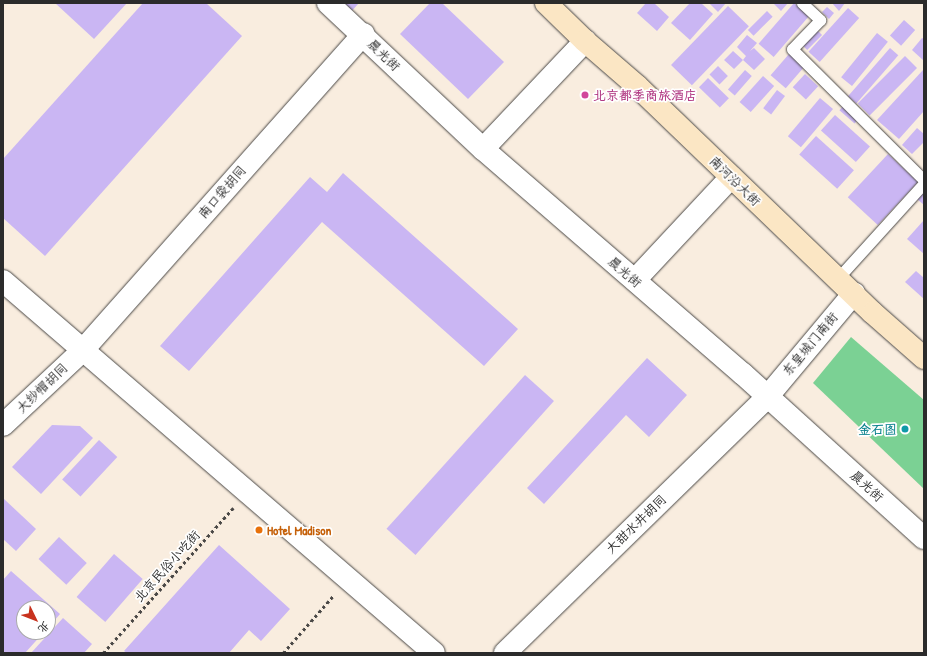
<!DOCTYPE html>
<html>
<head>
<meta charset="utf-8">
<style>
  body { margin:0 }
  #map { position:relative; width:927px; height:656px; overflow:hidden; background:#f9eddf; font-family:"Patrick Hand","LXGW WenKai TC",sans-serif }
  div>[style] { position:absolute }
  .green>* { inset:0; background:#7bd194 }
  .building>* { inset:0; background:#cab6f3; transform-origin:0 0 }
  .path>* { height:2.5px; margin-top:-1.25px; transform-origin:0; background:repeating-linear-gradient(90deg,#4a4846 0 3px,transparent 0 6px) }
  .roads { filter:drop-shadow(0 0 1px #4a4846) drop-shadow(0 0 1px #4a4846) }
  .service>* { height:11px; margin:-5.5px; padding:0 5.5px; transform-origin:5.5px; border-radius:5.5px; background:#fff }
  .minor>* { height:22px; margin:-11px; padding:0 11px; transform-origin:11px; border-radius:11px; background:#fff }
  .secondary>* { height:22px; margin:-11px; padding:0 11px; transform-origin:11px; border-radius:11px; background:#fbe6c4 }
  .dots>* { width:11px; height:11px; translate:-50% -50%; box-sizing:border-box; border:2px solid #fff; border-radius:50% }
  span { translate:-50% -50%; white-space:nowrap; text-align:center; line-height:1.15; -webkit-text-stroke:3.5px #fff; paint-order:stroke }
  .street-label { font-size:13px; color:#2b2b2b }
  .hotel-label { font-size:13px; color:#b23c85; font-weight:700 }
  .left { translate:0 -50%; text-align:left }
  .culture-label { font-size:13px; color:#0d838f; font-weight:700 }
  .right { translate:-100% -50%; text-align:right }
  .food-label { font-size:13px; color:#c56008; font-weight:700 }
  .frame { position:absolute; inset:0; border:4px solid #2b2b2b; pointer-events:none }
  .north { position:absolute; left:16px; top:600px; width:40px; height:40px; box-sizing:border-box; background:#fff; border:1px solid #aaa; border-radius:50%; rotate:133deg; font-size:11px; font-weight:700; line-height:16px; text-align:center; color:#2b2b2b }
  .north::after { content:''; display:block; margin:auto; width:14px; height:18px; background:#c8321e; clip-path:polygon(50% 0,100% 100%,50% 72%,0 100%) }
</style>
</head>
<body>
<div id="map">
  <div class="green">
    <div style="clip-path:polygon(851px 337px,924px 400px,924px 489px,813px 383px)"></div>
  </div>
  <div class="building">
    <div style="clip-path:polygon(55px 3px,127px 3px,94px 39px)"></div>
    <div style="clip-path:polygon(143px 3px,206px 3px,242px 36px,45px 256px,3px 218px,3px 159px)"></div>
    <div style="clip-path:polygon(337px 3px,359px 3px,349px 14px)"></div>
    <div style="clip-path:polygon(430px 3px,442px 3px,504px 62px,468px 99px,400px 34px)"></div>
    <div style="clip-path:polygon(646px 3px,654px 3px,669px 17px,657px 31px,637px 13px)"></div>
    <div style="clip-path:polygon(690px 3px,701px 3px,713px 14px,690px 40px,671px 23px)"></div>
    <div style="clip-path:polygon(709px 3px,726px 3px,718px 12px)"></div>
    <div style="clip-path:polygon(773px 3px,788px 3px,781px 11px)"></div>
    <div style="left:794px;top:3px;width:20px;height:54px;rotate:41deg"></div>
    <div style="clip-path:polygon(832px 3px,845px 3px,839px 11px)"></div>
    <div style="left:728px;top:6px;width:29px;height:82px;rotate:44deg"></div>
    <div style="clip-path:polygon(827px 7px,834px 13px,829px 19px,822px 12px)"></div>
    <div style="left:848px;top:8px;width:15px;height:59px;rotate:42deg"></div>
    <div style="left:767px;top:11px;width:8px;height:27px;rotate:45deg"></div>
    <div style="left:904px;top:20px;width:15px;height:21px;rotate:42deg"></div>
    <div style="left:815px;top:28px;width:10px;height:21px;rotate:45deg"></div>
    <div style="left:877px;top:33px;width:14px;height:57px;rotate:39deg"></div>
    <div style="clip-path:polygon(747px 35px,757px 43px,750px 51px,754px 48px,765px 59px,754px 70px,743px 60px,734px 69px,724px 60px,733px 51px,743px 60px,746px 56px,737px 47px)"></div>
    <div style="clip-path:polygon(922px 38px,924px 39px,924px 61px,912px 50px)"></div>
    <div style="left:890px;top:48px;width:11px;height:64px;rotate:41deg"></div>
    <div style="left:789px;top:54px;width:20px;height:28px;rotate:41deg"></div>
    <div style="left:905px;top:56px;width:17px;height:67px;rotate:45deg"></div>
    <div style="left:718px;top:66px;width:14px;height:12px;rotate:45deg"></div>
    <div style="left:745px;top:70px;width:9px;height:26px;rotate:41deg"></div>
    <div style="clip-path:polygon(923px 70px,924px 111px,899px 139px,877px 120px)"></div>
    <div style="left:805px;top:74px;width:18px;height:18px;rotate:43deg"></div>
    <div style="left:763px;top:76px;width:15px;height:35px;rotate:42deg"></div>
    <div style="left:708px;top:78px;width:29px;height:13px;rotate:44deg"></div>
    <div style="left:777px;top:90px;width:10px;height:23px;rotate:37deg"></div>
    <div style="left:820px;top:98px;width:17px;height:50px;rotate:40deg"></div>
    <div style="left:844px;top:105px;width:20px;height:7px;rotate:41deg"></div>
    <div style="left:835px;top:115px;width:47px;height:21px;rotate:42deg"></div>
    <div style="clip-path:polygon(917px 128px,924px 134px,924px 142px,912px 154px,902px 145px)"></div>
    <div style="left:816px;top:136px;width:51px;height:25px;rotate:42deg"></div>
    <div style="left:888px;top:154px;width:41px;height:59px;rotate:43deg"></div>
    <div style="clip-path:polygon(343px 173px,518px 329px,484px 366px,322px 222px,189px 371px,160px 346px,310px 177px,327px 192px)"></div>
    <div style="clip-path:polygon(924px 191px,924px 205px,917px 199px)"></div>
    <div style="clip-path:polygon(924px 220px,924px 254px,907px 239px)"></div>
    <div style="clip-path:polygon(916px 271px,924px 278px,924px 299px,905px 282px)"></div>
    <div style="clip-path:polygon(647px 358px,687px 395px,649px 437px,626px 415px,544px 504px,527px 488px)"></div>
    <div style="left:525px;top:375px;width:39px;height:207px;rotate:42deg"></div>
    <div style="clip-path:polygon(52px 425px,80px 426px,93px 438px,41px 494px,12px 467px)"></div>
    <div style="left:99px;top:440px;width:25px;height:54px;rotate:43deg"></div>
    <div style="clip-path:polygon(3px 498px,36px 529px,16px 551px,3px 539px)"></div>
    <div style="left:59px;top:537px;width:38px;height:30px;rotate:43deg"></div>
    <div style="clip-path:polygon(219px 545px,290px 609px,261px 641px,249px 630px,229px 653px,127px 653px,124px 651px)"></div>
    <div style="left:114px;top:554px;width:38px;height:57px;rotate:41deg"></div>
    <div style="clip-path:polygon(11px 571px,60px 614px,48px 628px,48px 608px,24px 608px,24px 632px,44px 632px,25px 653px,3px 653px,3px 580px)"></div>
    <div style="clip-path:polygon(63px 618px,92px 644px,84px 653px,31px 653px)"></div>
  </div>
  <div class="path">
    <div style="left:103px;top:653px;width:195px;rotate:-48.1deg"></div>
    <div style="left:283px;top:653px;width:77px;rotate:-48.7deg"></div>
  </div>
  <div class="roads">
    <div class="service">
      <div style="left:802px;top:3px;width:25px;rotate:43deg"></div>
      <div style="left:820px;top:20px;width:40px;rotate:134deg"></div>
      <div style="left:792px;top:49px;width:186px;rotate:44.8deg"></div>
      <div style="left:838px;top:278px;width:128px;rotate:-47.8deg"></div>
    </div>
    <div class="minor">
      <div style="left:328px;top:3px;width:213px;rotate:43.3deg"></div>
      <div style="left:483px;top:149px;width:344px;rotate:40.9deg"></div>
      <div style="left:743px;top:374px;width:244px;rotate:42.2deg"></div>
      <div style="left:483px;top:149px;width:149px;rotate:-46.6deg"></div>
      <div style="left:635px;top:280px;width:141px;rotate:-47deg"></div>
      <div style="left:3px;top:281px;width:569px;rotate:40.8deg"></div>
      <div style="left:3px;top:425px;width:108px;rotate:-43.1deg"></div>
      <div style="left:82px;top:351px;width:424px;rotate:-48.4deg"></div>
      <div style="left:505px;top:653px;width:368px;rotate:-44.3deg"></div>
      <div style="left:768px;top:396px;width:134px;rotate:-50.1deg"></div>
    </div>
    <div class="secondary">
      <div style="left:546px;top:3px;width:54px;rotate:44.3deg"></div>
      <div style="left:585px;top:41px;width:69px;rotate:40.9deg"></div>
      <div style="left:637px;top:86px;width:327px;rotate:43.9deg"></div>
      <div style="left:873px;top:313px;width:68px;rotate:41.4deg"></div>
    </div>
  </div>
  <div class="dots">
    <div style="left:585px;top:95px;background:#d1479c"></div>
    <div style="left:905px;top:429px;background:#0f9aa8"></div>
    <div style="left:259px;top:530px;background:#e8710a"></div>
  </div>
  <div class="street-label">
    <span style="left:384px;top:55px;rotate:44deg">晨光街</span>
    <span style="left:735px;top:181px;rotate:44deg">南河沿大街</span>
    <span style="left:222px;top:192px;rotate:-49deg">南口袋胡同</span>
    <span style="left:625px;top:272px;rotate:41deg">晨光街</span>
    <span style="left:810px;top:344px;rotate:-50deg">东皇城门南街</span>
    <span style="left:42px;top:388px;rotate:-44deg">大纱帽胡同</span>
    <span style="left:867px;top:486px;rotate:42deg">晨光街</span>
    <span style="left:636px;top:524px;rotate:-44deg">大甜水井胡同</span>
    <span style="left:167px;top:566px;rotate:-48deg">北京民俗小吃街</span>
  </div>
  <div class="hotel-label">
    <span class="left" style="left:593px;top:95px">北京都季商旅酒店</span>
  </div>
  <div class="culture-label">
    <span class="right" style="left:897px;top:429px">金石图</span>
  </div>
  <div class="food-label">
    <span class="left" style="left:267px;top:530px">Hotel Madison</span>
  </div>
  <div class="frame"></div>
  <div class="north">北</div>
</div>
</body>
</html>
